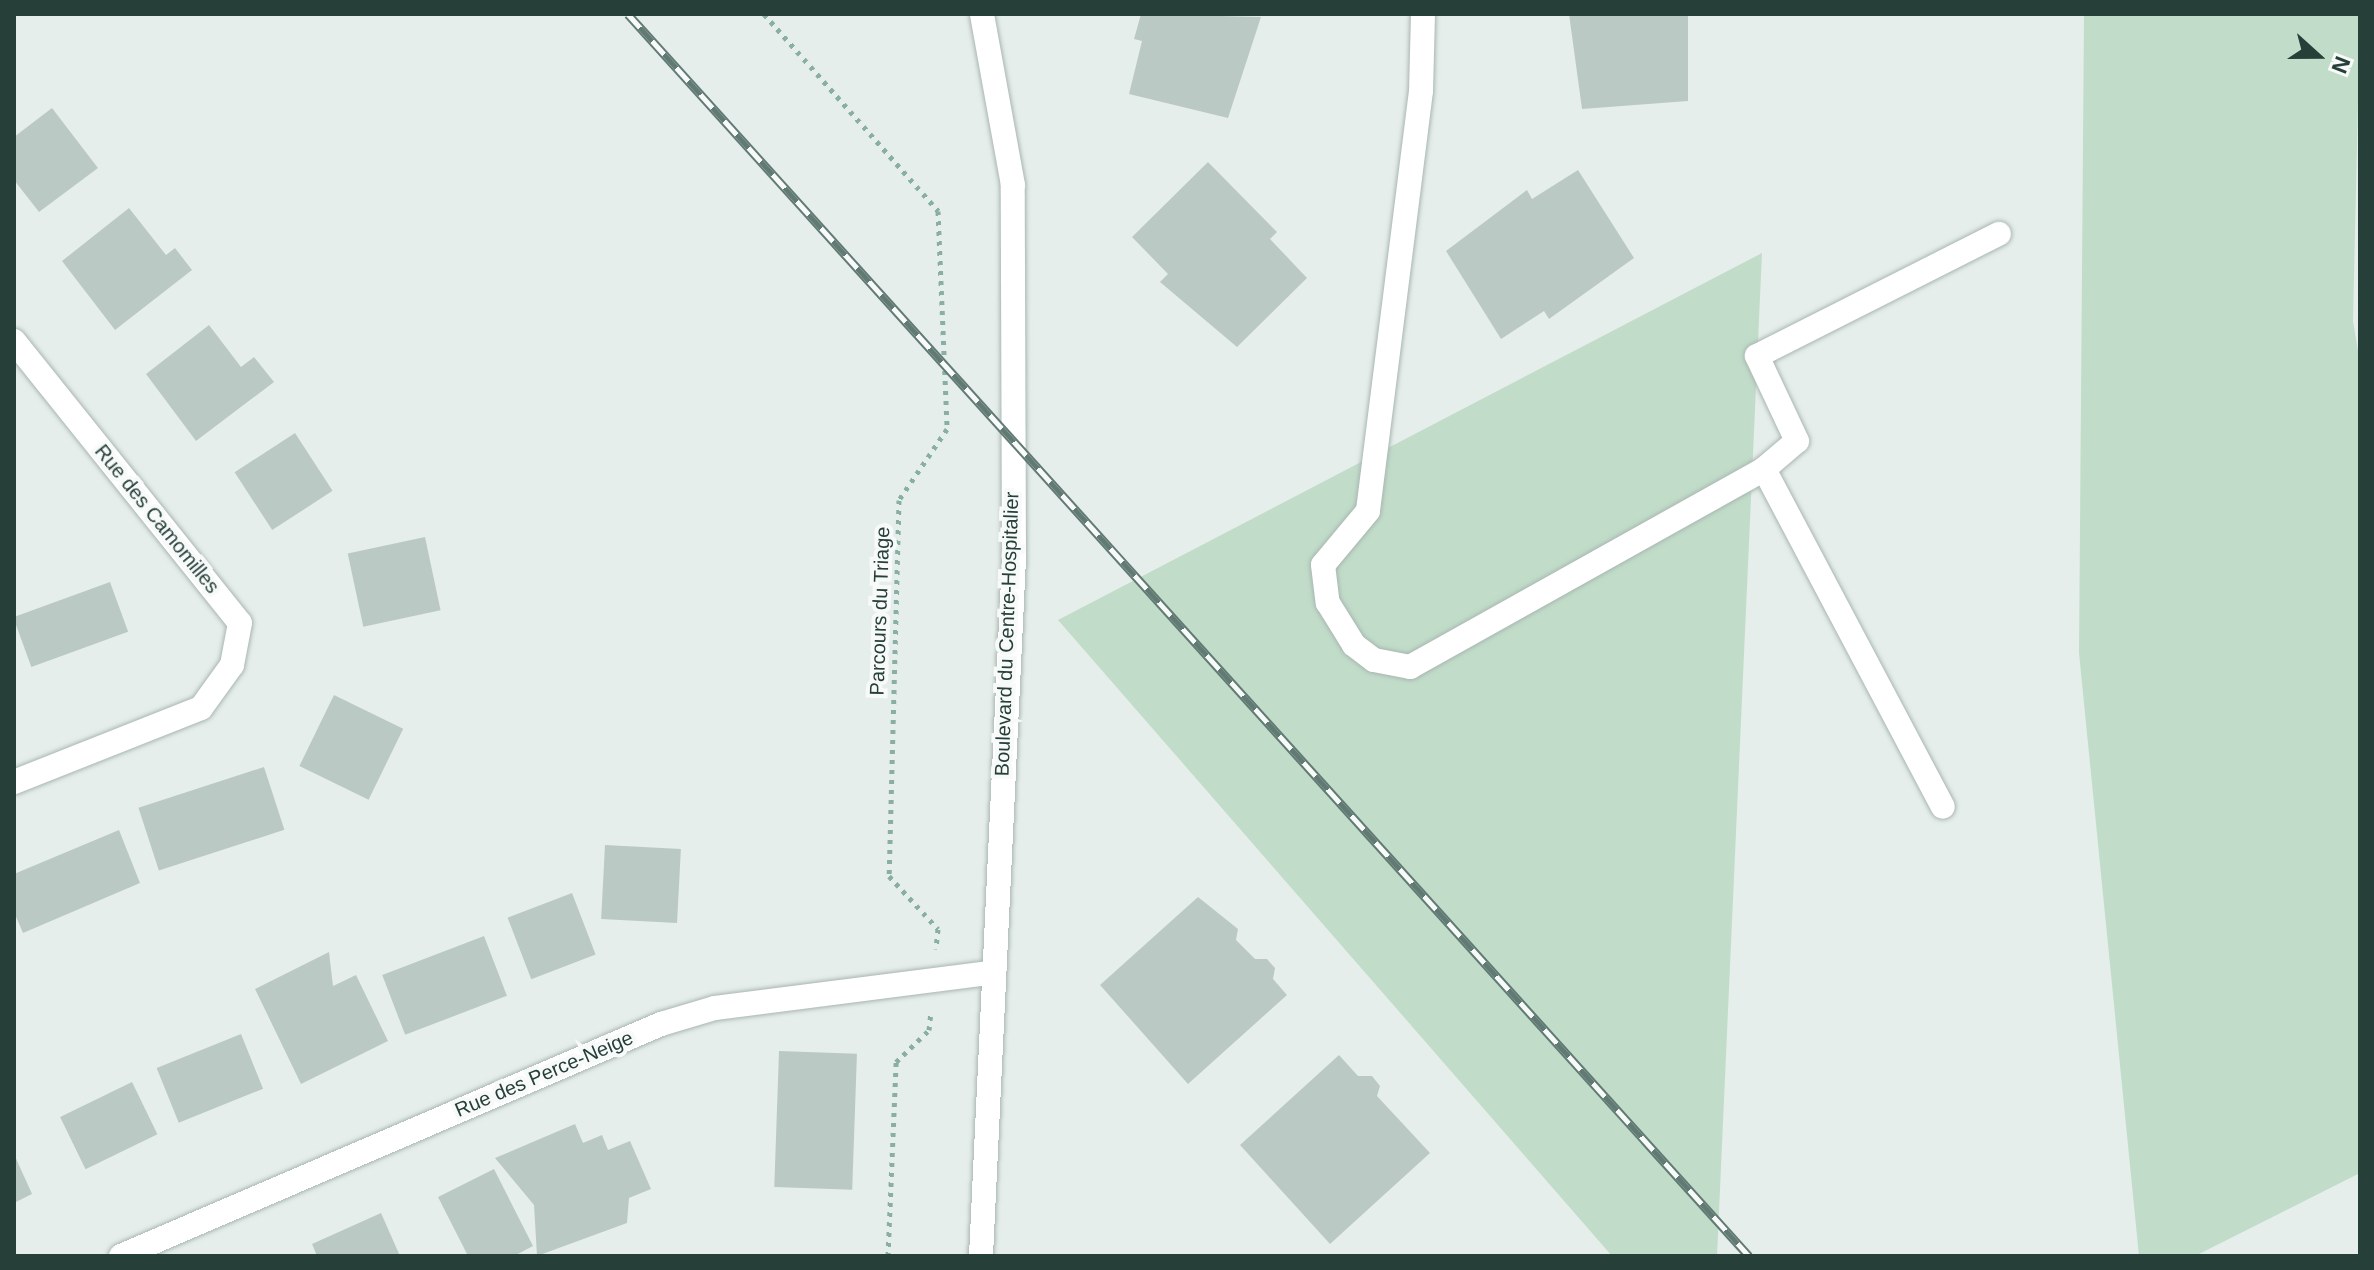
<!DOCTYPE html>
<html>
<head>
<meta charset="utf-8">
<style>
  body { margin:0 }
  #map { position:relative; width:2374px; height:1270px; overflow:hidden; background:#e6eeeb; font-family:Helvetica,sans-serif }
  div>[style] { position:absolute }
  .green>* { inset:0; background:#c1ddc9 }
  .building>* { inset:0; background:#bbc9c4; transform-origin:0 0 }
  .path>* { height:5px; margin-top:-2.5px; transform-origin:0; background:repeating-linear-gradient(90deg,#89afa4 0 4px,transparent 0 10px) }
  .roads { filter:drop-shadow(0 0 2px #a9b6b2) drop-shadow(0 0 2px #a9b6b2) }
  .service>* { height:24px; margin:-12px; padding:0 12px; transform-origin:12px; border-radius:12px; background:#fff }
  .minor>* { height:24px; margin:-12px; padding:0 12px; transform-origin:12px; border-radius:12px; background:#fff }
  .tertiary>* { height:24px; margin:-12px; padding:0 12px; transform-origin:12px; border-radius:12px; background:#fff }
  .rail>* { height:9px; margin-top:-4.5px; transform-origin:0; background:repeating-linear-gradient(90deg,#f7faf9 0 18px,#617a74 0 36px); box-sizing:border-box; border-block:2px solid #617a74 }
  span { translate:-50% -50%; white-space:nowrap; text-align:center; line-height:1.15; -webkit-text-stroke:8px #f7faf9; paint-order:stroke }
  .street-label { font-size:20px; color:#263f39 }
  .frame { position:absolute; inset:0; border:16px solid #263f39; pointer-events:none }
  .north { position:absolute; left:2278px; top:16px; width:80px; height:80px; -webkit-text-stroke:6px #f7faf9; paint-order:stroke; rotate:111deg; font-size:22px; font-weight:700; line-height:32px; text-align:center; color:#263f39 }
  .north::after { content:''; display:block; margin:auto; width:28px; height:36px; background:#263f39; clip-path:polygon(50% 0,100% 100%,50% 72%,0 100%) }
</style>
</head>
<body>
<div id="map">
  <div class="green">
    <div style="clip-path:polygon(2084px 14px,2360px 14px,2353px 321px,2360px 363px,2360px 1173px,2195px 1256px,2139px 1256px,2079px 653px)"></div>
    <div style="clip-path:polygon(1762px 253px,1717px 1256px,1612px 1256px,1058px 620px)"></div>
  </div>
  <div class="building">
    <div style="clip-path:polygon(1141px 14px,1261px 17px,1228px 118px,1129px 94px,1142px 41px,1134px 39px)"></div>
    <div style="clip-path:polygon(1569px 14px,1688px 14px,1688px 101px,1582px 109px)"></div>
    <div style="clip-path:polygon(52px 108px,98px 168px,39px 212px,14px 180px,14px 137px)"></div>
    <div style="clip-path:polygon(1208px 162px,1277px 232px,1270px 239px,1307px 278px,1237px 347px,1160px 282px,1168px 274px,1132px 237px)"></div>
    <div style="clip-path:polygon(1578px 170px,1634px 258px,1549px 319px,1544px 311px,1501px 339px,1446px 251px,1527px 190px,1532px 199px)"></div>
    <div style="clip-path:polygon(129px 208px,166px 255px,175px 248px,192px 270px,115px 330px,62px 261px)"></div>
    <div style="clip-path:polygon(209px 325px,241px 367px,254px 357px,274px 382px,196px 441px,146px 374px)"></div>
    <div style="left:295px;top:433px;width:69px;height:72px;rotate:57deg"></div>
    <div style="left:425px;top:537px;width:75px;height:79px;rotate:78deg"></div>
    <div style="left:110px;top:582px;width:53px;height:103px;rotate:70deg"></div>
    <div style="left:334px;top:695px;width:77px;height:79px;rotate:26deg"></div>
    <div style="left:264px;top:767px;width:66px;height:132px;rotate:72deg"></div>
    <div style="clip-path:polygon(119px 830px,140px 883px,23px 933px,14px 912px,14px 874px)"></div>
    <div style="left:605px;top:845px;width:76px;height:74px;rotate:3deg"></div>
    <div style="left:572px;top:893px;width:66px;height:69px;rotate:69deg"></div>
    <div style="clip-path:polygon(1198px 897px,1238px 929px,1236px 940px,1255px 959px,1267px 959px,1275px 968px,1273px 979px,1287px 995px,1188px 1084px,1100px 985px)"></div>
    <div style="left:484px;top:936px;width:64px;height:109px;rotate:69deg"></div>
    <div style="clip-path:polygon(329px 952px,333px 986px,356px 975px,388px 1041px,301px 1084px,255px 989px)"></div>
    <div style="left:241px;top:1034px;width:59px;height:91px;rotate:68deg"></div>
    <div style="left:779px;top:1051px;width:78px;height:136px;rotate:2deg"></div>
    <div style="clip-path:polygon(1339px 1055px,1358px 1076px,1372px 1076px,1380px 1086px,1377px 1096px,1430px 1153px,1330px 1244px,1240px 1145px)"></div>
    <div style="left:132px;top:1082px;width:58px;height:80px;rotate:64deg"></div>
    <div style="clip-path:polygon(575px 1124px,583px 1143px,602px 1135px,608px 1150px,630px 1141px,651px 1189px,629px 1198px,627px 1223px,537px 1256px,534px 1205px,495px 1158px)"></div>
    <div style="clip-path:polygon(14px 1154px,32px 1194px,14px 1203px)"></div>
    <div style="clip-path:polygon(494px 1169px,533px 1246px,514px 1256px,468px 1256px,438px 1197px)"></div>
    <div style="clip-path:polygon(381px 1213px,400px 1256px,317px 1256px,312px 1244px)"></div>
  </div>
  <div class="path">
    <div style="left:764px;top:14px;width:263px;rotate:48.5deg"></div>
    <div style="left:938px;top:211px;width:218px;rotate:87.6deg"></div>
    <div style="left:947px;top:429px;width:86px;rotate:124.1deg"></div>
    <div style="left:899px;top:500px;width:376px;rotate:91.5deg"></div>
    <div style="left:889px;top:876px;width:72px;rotate:47.2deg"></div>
    <div style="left:938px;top:929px;width:20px;rotate:96deg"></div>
    <div style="left:888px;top:1256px;width:194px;rotate:-87.6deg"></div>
    <div style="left:896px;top:1062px;width:46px;rotate:-44.1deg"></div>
    <div style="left:929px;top:1030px;width:19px;rotate:-84deg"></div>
  </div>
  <div class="roads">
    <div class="service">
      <div style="left:1421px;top:91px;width:423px;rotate:97.2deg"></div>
      <div style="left:1368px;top:511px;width:70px;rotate:129.8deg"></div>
      <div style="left:1323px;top:565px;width:38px;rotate:83deg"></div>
      <div style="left:1328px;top:603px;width:49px;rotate:58.2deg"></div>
      <div style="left:1354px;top:645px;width:25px;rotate:37deg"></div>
      <div style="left:1374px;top:660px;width:37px;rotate:11deg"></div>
      <div style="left:1410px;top:667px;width:406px;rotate:-29.2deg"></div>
      <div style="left:1764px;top:469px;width:382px;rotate:62.1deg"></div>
      <div style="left:1764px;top:469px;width:43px;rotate:-40.3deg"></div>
      <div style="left:1797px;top:441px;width:94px;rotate:-115.2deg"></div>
      <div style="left:1757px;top:356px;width:271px;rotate:-26.8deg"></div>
    </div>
    <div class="minor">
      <div style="left:1421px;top:91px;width:77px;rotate:-88.5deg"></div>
      <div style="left:14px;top:341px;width:361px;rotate:51.3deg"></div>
      <div style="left:240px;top:623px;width:43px;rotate:100.8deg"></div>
      <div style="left:232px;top:665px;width:53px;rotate:125.8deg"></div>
      <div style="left:201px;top:708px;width:201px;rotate:158.4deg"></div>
      <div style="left:121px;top:1256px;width:588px;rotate:-23.25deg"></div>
      <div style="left:661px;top:1024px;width:56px;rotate:-16.5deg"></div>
      <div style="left:715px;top:1008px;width:277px;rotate:-7.3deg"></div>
    </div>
    <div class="tertiary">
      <div style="left:981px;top:1256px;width:697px;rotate:-87.29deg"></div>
      <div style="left:1014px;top:560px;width:375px;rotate:-90.2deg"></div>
      <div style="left:1013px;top:185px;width:174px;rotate:-100.3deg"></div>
    </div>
  </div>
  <div class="rail">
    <div style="left:628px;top:14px;width:1673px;rotate:47.93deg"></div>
  </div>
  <div class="street-label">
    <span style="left:157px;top:519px;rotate:51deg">Rue des Camomilles</span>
    <span style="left:880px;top:611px;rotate:-88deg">Parcours du Triage</span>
    <span style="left:1007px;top:634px;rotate:-88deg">Boulevard du Centre-Hospitalier</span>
    <span style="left:544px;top:1074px;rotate:-23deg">Rue des Perce-Neige</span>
  </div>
  <div class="frame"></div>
  <div class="north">N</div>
</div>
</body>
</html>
